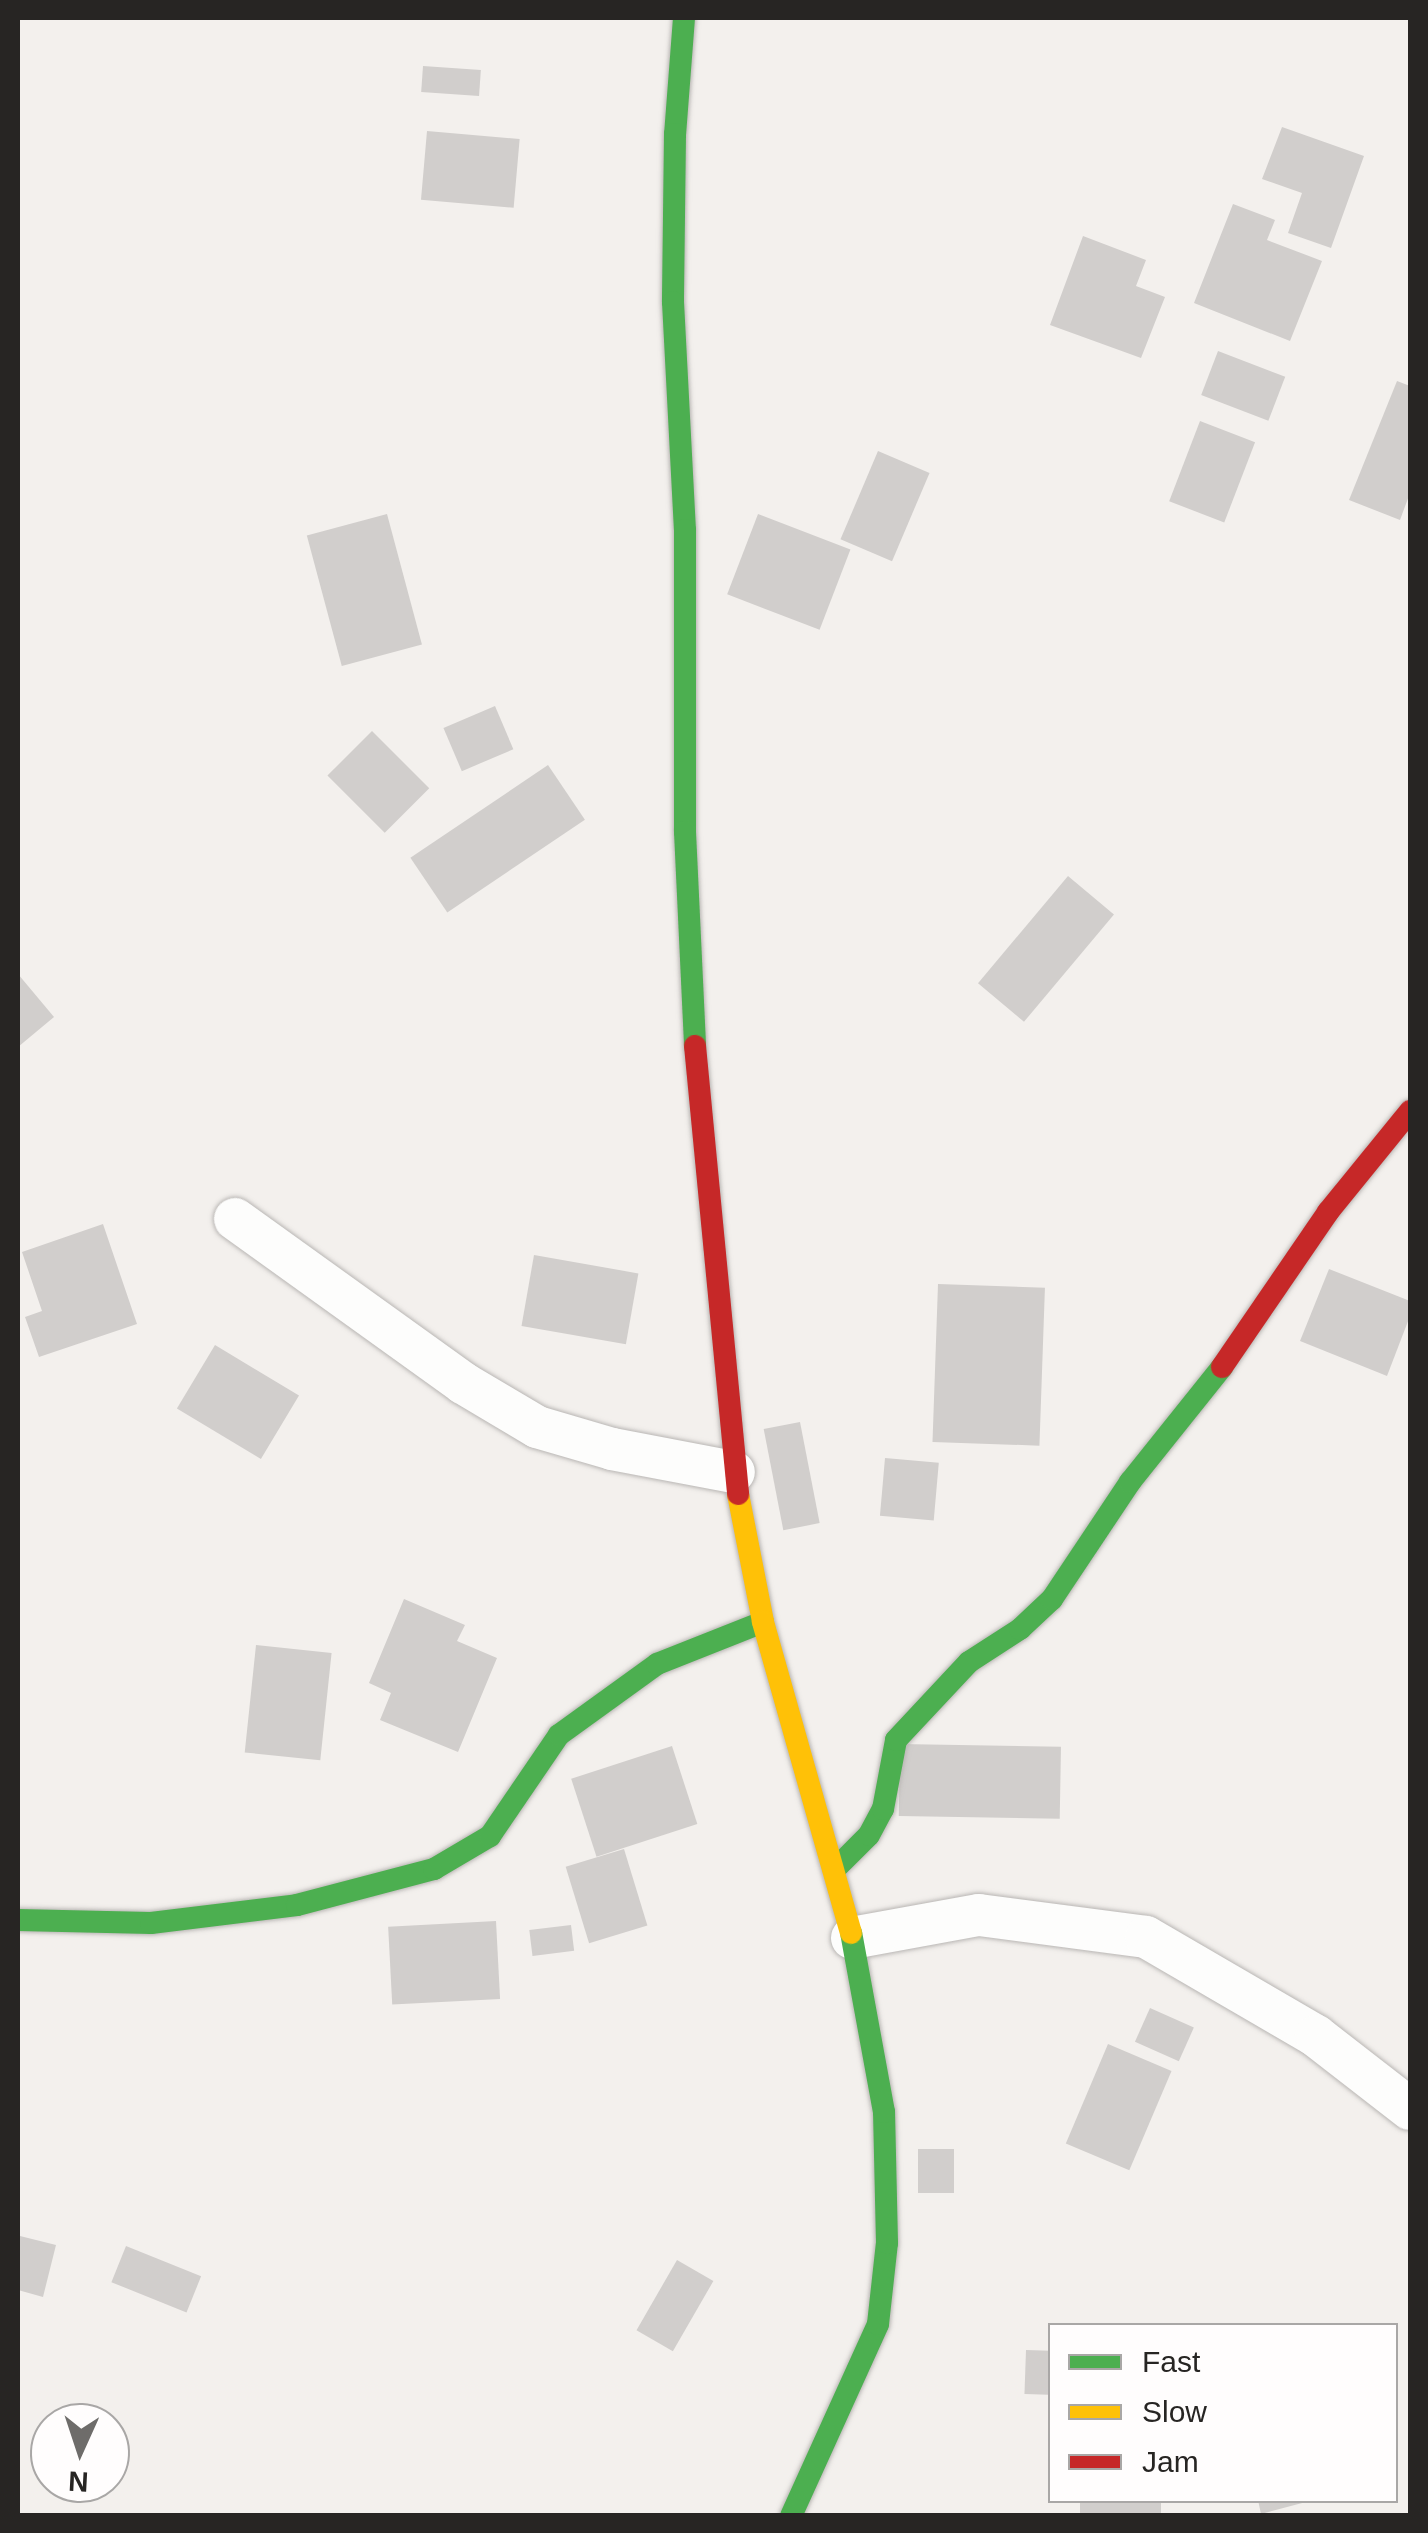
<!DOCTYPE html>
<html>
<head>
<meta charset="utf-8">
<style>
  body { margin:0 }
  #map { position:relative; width:1428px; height:2533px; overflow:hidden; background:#f3f0ed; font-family:Arial,sans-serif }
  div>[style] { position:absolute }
  .building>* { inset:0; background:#d1cecc; transform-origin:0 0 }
  .roads { filter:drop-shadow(0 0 2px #b9b6b4) drop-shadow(0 0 2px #b9b6b4) }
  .street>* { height:42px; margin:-21px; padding:0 21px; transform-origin:21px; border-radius:21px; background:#fdfdfc }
  .fast>* { height:22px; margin:-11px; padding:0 11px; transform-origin:11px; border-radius:11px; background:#4caf50 }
  .slow>* { height:22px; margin:-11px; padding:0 11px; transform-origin:11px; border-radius:11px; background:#ffc107 }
  .jam>* { height:22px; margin:-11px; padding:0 11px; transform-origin:11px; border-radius:11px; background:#c62828 }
  span { translate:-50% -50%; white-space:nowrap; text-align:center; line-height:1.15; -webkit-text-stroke:10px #fffdfd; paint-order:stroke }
  .frame { position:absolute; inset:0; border:20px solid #272523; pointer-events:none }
  .legend { position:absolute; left:1048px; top:2323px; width:350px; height:180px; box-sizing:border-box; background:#fffdfd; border:2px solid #a9a7a6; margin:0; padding:12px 18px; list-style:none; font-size:30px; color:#272523 }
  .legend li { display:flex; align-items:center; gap:20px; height:50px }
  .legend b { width:50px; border:2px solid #a9a7a6 }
  .north { position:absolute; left:30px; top:2403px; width:100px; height:100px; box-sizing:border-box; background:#fffdfd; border:2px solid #a9a7a6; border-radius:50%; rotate:183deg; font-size:28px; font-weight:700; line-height:40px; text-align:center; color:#272523 }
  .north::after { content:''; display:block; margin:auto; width:35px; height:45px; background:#6e6c6a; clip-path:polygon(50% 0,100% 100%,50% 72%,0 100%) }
</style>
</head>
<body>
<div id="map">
  <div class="building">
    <div style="left:423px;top:66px;width:58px;height:26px;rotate:4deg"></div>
    <div style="clip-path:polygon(1282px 127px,1364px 156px,1331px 248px,1288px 233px,1302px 193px,1262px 179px)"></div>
    <div style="left:427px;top:131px;width:93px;height:69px;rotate:5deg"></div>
    <div style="clip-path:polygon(1233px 204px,1275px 220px,1267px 240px,1322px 261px,1290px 341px,1194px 303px)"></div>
    <div style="clip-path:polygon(1083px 236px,1146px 260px,1136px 286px,1165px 297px,1141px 358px,1050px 325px)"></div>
    <div style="left:1218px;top:351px;width:72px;height:47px;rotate:21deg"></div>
    <div style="clip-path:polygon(1397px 381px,1410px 386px,1410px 493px,1400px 520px,1349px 500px)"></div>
    <div style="left:1200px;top:421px;width:59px;height:86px;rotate:21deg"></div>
    <div style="left:878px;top:451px;width:56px;height:96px;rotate:23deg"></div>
    <div style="left:387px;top:514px;width:135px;height:83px;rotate:75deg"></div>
    <div style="left:758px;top:514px;width:99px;height:86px;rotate:21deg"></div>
    <div style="left:495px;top:706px;width:47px;height:56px;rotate:67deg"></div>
    <div style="left:372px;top:731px;width:81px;height:63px;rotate:45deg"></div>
    <div style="left:548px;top:765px;width:66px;height:166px;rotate:56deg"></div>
    <div style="left:1068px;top:876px;width:60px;height:140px;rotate:40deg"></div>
    <div style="clip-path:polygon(18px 974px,54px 1017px,18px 1047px)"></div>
    <div style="clip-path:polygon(103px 1224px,137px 1324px,39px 1357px,25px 1317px,42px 1311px,22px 1252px)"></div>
    <div style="left:534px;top:1255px;width:106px;height:72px;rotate:10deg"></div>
    <div style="clip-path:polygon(1329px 1269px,1410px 1301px,1410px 1316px,1387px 1376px,1300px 1341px)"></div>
    <div style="left:938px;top:1284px;width:107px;height:158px;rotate:2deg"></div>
    <div style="left:215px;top:1345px;width:98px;height:74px;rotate:31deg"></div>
    <div style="left:800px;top:1422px;width:103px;height:37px;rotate:79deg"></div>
    <div style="left:885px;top:1458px;width:54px;height:58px;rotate:5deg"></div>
    <div style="clip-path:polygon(404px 1599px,465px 1625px,457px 1641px,497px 1658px,458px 1752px,380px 1720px,391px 1693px,369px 1683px)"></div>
    <div style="left:256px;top:1645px;width:76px;height:108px;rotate:6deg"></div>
    <div style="left:900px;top:1744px;width:161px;height:72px;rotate:1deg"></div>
    <div style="left:672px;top:1746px;width:82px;height:106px;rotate:72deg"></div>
    <div style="left:624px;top:1849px;width:80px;height:61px;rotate:73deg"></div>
    <div style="left:496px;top:1921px;width:78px;height:108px;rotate:87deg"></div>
    <div style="left:571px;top:1925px;width:26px;height:42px;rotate:83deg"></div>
    <div style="left:1150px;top:2008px;width:48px;height:37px;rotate:24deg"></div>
    <div style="left:1108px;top:2044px;width:69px;height:108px;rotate:23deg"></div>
    <div style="left:918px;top:2149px;width:36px;height:44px"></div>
    <div style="clip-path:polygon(20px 2236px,56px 2245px,43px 2297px,18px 2290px)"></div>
    <div style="left:126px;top:2246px;width:81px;height:39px;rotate:22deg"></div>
    <div style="left:677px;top:2260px;width:42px;height:81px;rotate:30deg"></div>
    <div style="left:1026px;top:2350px;width:24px;height:44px;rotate:2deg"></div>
    <div style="left:1080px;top:2500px;width:81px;height:16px"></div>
    <div style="clip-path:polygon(1258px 2500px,1306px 2500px,1306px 2502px,1261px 2514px)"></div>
  </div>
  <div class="roads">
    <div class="street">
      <div style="left:235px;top:1219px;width:281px;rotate:35.7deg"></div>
      <div style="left:463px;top:1383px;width:86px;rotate:30.7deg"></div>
      <div style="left:537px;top:1427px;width:78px;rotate:16.3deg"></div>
      <div style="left:612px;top:1449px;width:124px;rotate:10.7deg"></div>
      <div style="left:852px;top:1938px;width:129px;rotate:-10.3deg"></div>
      <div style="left:979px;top:1915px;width:168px;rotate:7.5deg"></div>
      <div style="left:1146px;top:1937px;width:197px;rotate:30.2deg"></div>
      <div style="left:1316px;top:2036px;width:119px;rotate:37.8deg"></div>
    </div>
    <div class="fast">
      <div style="left:684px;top:18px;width:116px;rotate:94.4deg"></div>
      <div style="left:675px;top:134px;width:168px;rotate:90.7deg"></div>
      <div style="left:673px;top:302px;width:228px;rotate:87deg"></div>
      <div style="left:685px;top:530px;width:302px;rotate:90deg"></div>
      <div style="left:685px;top:832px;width:214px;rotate:87.3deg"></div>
      <div style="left:834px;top:1870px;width:49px;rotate:-45deg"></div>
      <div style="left:869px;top:1835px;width:30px;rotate:-62deg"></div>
      <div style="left:883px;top:1809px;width:70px;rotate:-79.3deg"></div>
      <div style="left:896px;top:1740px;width:107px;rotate:-46.9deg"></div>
      <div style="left:969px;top:1662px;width:61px;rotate:-32.9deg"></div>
      <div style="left:1020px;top:1629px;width:44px;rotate:-43.2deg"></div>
      <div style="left:1052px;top:1599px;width:141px;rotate:-56.3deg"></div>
      <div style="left:1130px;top:1482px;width:147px;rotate:-51.3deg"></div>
      <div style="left:18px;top:1920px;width:133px;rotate:1.3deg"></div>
      <div style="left:151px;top:1923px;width:147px;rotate:-7deg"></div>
      <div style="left:297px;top:1905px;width:142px;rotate:-14.7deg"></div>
      <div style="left:434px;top:1869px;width:65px;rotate:-30.5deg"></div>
      <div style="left:490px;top:1836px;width:122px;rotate:-55.7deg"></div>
      <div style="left:559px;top:1735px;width:121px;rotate:-35.9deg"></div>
      <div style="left:657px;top:1664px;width:114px;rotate:-21.6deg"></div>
      <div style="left:791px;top:2516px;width:211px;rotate:-65.6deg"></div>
      <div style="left:878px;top:2324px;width:81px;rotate:-83.7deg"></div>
      <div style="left:887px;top:2243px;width:131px;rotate:-91.3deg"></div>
      <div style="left:884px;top:2112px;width:182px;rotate:-100.4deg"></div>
    </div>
    <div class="slow">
      <div style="left:738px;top:1494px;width:130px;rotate:78.9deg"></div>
      <div style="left:763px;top:1622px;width:323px;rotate:74.2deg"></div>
    </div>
    <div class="jam">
      <div style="left:695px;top:1046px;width:450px;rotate:84.5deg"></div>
      <div style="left:1222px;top:1367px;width:188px;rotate:-55.6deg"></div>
      <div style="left:1328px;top:1212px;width:130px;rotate:-50.9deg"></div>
    </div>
  </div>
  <div class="frame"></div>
  <ul class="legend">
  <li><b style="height:12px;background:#4caf50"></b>Fast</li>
  <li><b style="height:12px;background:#ffc107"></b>Slow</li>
  <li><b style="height:12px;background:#c62828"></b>Jam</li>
  </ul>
  <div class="north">N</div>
</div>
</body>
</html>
